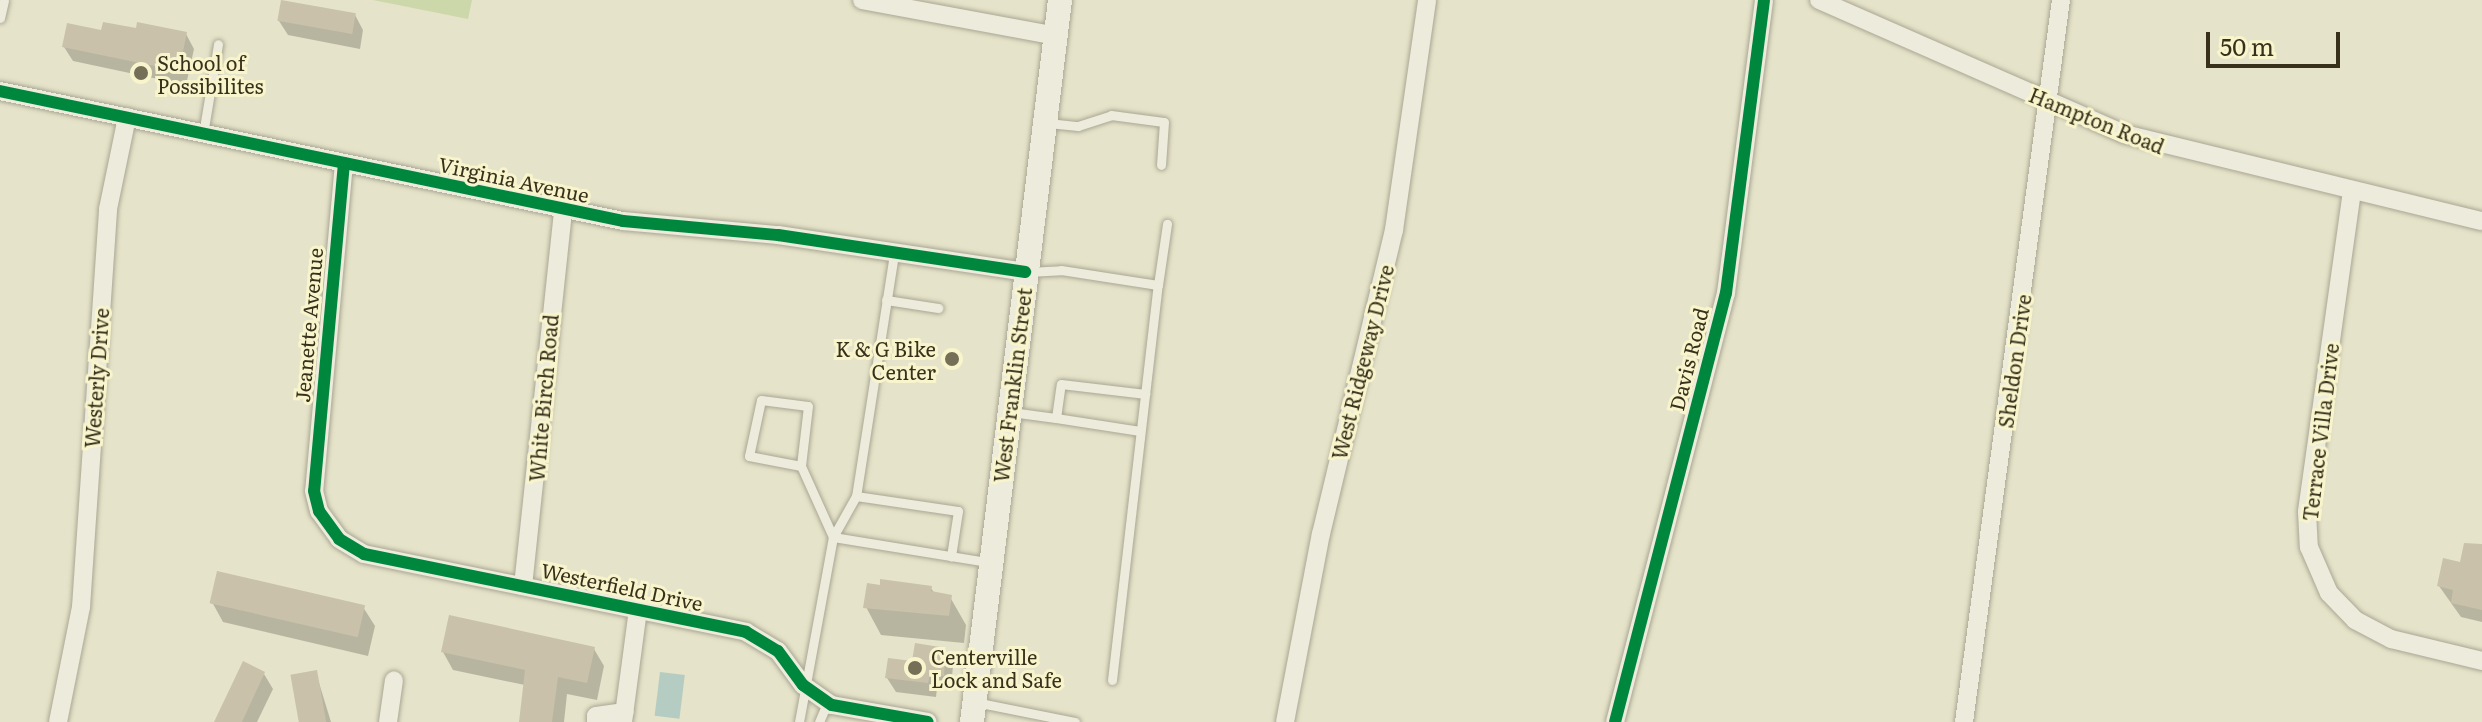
<!DOCTYPE html>
<html>
<head>
<meta charset="utf-8">
<style>
  body { margin:0 }
  #map { position:relative; width:2482px; height:722px; overflow:hidden; background:#e5e3c9; font-family:Literata,serif }
  div>[style] { position:absolute }
  .green>* { inset:0; background:#cdd8aa }
  .water>* { inset:0; background:#b5ccc2; transform-origin:0 0 }
  .shadow>* { inset:0; background:#0003 }
  .building>* { inset:0; background:#c9c1aa; transform-origin:0 0 }
  .roads { filter:drop-shadow(0 0 2px #aaa693) drop-shadow(0 0 2px #aaa693) }
  .service>* { height:9px; margin:-4.5px; padding:0 4.5px; transform-origin:4.5px; border-radius:4.5px; background:#ecebdc }
  .minor>* { height:18px; margin:-9px; padding:0 9px; transform-origin:9px; border-radius:9px; background:#ecebdc }
  .secondary>* { height:24px; margin:-12px; padding:0 12px; transform-origin:12px; border-radius:12px; background:#ecebdc }
  .cycleway>* { height:12px; margin:-6px; padding:0 6px; transform-origin:6px; border-radius:6px; background:#00873e }
  .dots>* { width:22px; height:22px; translate:-50% -50%; box-sizing:border-box; border:4px solid #f8f5cd; border-radius:50% }
  span { translate:-50% -50%; white-space:nowrap; text-align:center; line-height:1.15; -webkit-text-stroke:6px #f8f5cd; paint-order:stroke }
  .poi-label { font-size:20px; color:#38301b }
  .left { translate:0 -50%; text-align:left }
  .right { translate:-100% -50%; text-align:right }
  .street-label { font-size:20px; color:#38301b }
  .scale { position:absolute; left:2206px; top:32px; width:134px; height:36px; box-sizing:border-box; border:4px solid #38301b; border-top:0; padding-left:10px; font-size:24px; line-height:28px; white-space:nowrap; color:#38301b; -webkit-text-stroke:6px #f8f5cd; paint-order:stroke }
</style>
</head>
<body>
<div id="map">
  <div class="green">
    <div style="clip-path:polygon(373px 0,472px 0,468px 19px)"></div>
  </div>
  <div class="water">
    <div style="left:660px;top:672px;width:25px;height:44px;rotate:7deg"></div>
  </div>
  <div class="shadow">
    <div style="clip-path:polygon(355px 15px,363px 30px,360px 49px,288px 35px,279px 21px)"></div>
    <div style="clip-path:polygon(137px 31px,186px 34px,194px 49px,186px 85px,73px 61px,64px 47px)"></div>
    <div style="clip-path:polygon(2482px 549px,2482px 622px,2461px 617px,2439px 586px)"></div>
    <div style="clip-path:polygon(931px 588px,935px 594px,950px 597px,966px 625px,964px 643px,881px 635px,866px 607px)"></div>
    <div style="clip-path:polygon(212px 602px,363px 607px,375px 626px,368px 656px,223px 622px)"></div>
    <div style="clip-path:polygon(594px 649px,604px 666px,597px 700px,567px 694px,564px 722px,521px 722px,525px 685px,453px 670px,443px 652px)"></div>
    <div style="clip-path:polygon(944px 650px,953px 665px,951px 690px,937px 688px,936px 697px,896px 692px,887px 678px)"></div>
    <div style="clip-path:polygon(316px 673px,331px 722px,301px 722px)"></div>
    <div style="clip-path:polygon(264px 674px,273px 689px,257px 722px,216px 722px)"></div>
  </div>
  <div class="building">
    <div style="left:281px;top:0;width:76px;height:21px;rotate:10deg"></div>
    <div style="clip-path:polygon(103px 22px,136px 28px,137px 22px,187px 32px,179px 71px,62px 47px,67px 23px,101px 30px)"></div>
    <div style="clip-path:polygon(2464px 543px,2482px 544px,2482px 610px,2451px 603px,2453px 590px,2437px 586px,2443px 558px,2460px 562px)"></div>
    <div style="left:217px;top:571px;width:152px;height:33px;rotate:13deg"></div>
    <div style="clip-path:polygon(880px 579px,932px 586px,931px 591px,952px 595px,949px 616px,863px 608px,867px 583px,880px 585px)"></div>
    <div style="clip-path:polygon(449px 615px,595px 647px,587px 683px,558px 677px,552px 722px,519px 722px,525px 670px,441px 652px)"></div>
    <div style="clip-path:polygon(915px 643px,946px 648px,944px 676px,930px 674px,928px 683px,885px 678px,888px 658px,912px 661px)"></div>
    <div style="clip-path:polygon(243px 661px,265px 672px,242px 722px,214px 722px)"></div>
    <div style="left:317px;top:670px;width:53px;height:27px;rotate:80deg"></div>
  </div>
  <div class="roads">
    <div class="service">
      <div style="left:0;top:18px;width:18px;rotate:-77deg"></div>
      <div style="left:1048px;top:123px;width:30px;rotate:6deg"></div>
      <div style="left:1078px;top:126px;width:35px;rotate:-18deg"></div>
      <div style="left:1111px;top:115px;width:53px;rotate:7.5deg"></div>
      <div style="left:1164px;top:122px;width:43px;rotate:94deg"></div>
      <div style="left:203px;top:134px;width:91px;rotate:-80.5deg"></div>
      <div style="left:894px;top:254px;width:245px;rotate:98.9deg"></div>
      <div style="left:856px;top:496px;width:103px;rotate:8.4deg"></div>
      <div style="left:958px;top:511px;width:46px;rotate:98.8deg"></div>
      <div style="left:1028px;top:272px;width:33px;rotate:-3deg"></div>
      <div style="left:1061px;top:270px;width:98px;rotate:8.8deg"></div>
      <div style="left:1158px;top:285px;width:62px;rotate:-81.6deg"></div>
      <div style="left:886px;top:300px;width:53px;rotate:8.7deg"></div>
      <div style="left:1011px;top:412px;width:45px;rotate:7.6deg"></div>
      <div style="left:1140px;top:431px;width:85px;rotate:-171.2deg"></div>
      <div style="left:1056px;top:418px;width:34px;rotate:-82deg"></div>
      <div style="left:1061px;top:384px;width:85px;rotate:6.8deg"></div>
      <div style="left:801px;top:466px;width:53px;rotate:-169.1deg"></div>
      <div style="left:749px;top:456px;width:57px;rotate:-77.9deg"></div>
      <div style="left:761px;top:400px;width:47px;rotate:7.3deg"></div>
      <div style="left:808px;top:406px;width:60px;rotate:96.7deg"></div>
      <div style="left:801px;top:466px;width:78px;rotate:65.7deg"></div>
      <div style="left:833px;top:537px;width:47px;rotate:-60.7deg"></div>
      <div style="left:1112px;top:680px;width:398px;rotate:-83.4deg"></div>
      <div style="left:975px;top:702px;width:102px;rotate:11.3deg"></div>
      <div style="left:799px;top:722px;width:188px;rotate:-79.6deg"></div>
      <div style="left:833px;top:537px;width:157px;rotate:9.2deg"></div>
      <div style="left:819px;top:722px;width:21px;rotate:-67deg"></div>
    </div>
    <div class="minor">
      <div style="left:862px;top:0;width:198px;rotate:10.5deg"></div>
      <div style="left:1819px;top:0;width:333px;rotate:23.7deg"></div>
      <div style="left:2124px;top:134px;width:368px;rotate:13.7deg"></div>
      <div style="left:0;top:91px;width:636px;rotate:11.79deg"></div>
      <div style="left:623px;top:221px;width:156px;rotate:5.2deg"></div>
      <div style="left:778px;top:235px;width:250px;rotate:8.5deg"></div>
      <div style="left:344px;top:163px;width:329px;rotate:95.2deg"></div>
      <div style="left:314px;top:491px;width:21px;rotate:76deg"></div>
      <div style="left:319px;top:511px;width:34px;rotate:54deg"></div>
      <div style="left:339px;top:539px;width:29px;rotate:31deg"></div>
      <div style="left:364px;top:554px;width:390px;rotate:11.5deg"></div>
      <div style="left:746px;top:632px;width:37px;rotate:31deg"></div>
      <div style="left:778px;top:651px;width:42px;rotate:53.7deg"></div>
      <div style="left:803px;top:685px;width:35px;rotate:35deg"></div>
      <div style="left:832px;top:705px;width:97px;rotate:10deg"></div>
      <div style="left:2352px;top:191px;width:324px;rotate:98deg"></div>
      <div style="left:2307px;top:512px;width:35px;rotate:87deg"></div>
      <div style="left:2309px;top:547px;width:50px;rotate:66.5deg"></div>
      <div style="left:2329px;top:593px;width:37px;rotate:46deg"></div>
      <div style="left:2355px;top:620px;width:41px;rotate:27.8deg"></div>
      <div style="left:2391px;top:639px;width:94px;rotate:13.6deg"></div>
      <div style="left:523px;top:586px;width:378px;rotate:-83.9deg"></div>
      <div style="left:58px;top:722px;width:117px;rotate:-78.7deg"></div>
      <div style="left:81px;top:607px;width:399px;rotate:-86.1deg"></div>
      <div style="left:108px;top:209px;width:94px;rotate:-78.3deg"></div>
      <div style="left:388px;top:722px;width:42px;rotate:-81.9deg"></div>
      <div style="left:596px;top:722px;width:6px;rotate:-90deg"></div>
      <div style="left:596px;top:716px;width:29px;rotate:-8deg"></div>
      <div style="left:623px;top:722px;width:113px;rotate:-82.4deg"></div>
      <div style="left:1285px;top:722px;width:191px;rotate:-79.2deg"></div>
      <div style="left:1321px;top:534px;width:313px;rotate:-76.5deg"></div>
      <div style="left:1394px;top:230px;width:232px;rotate:-81.8deg"></div>
      <div style="left:1615px;top:722px;width:443px;rotate:-75.5deg"></div>
      <div style="left:1726px;top:293px;width:295px;rotate:-82.6deg"></div>
      <div style="left:1964px;top:722px;width:728px;rotate:-82.35deg"></div>
    </div>
    <div class="secondary">
      <div style="left:972px;top:722px;width:727px;rotate:-83.05deg"></div>
    </div>
  </div>
  <div class="cycleway">
    <div style="left:0;top:91px;width:636px;rotate:11.79deg"></div>
    <div style="left:623px;top:221px;width:156px;rotate:5.2deg"></div>
    <div style="left:778px;top:235px;width:250px;rotate:8.5deg"></div>
    <div style="left:344px;top:163px;width:329px;rotate:95.2deg"></div>
    <div style="left:314px;top:491px;width:21px;rotate:76deg"></div>
    <div style="left:319px;top:511px;width:34px;rotate:54deg"></div>
    <div style="left:339px;top:539px;width:29px;rotate:31deg"></div>
    <div style="left:364px;top:554px;width:390px;rotate:11.5deg"></div>
    <div style="left:746px;top:632px;width:37px;rotate:31deg"></div>
    <div style="left:778px;top:651px;width:42px;rotate:53.7deg"></div>
    <div style="left:803px;top:685px;width:35px;rotate:35deg"></div>
    <div style="left:832px;top:705px;width:97px;rotate:10deg"></div>
    <div style="left:1615px;top:722px;width:443px;rotate:-75.5deg"></div>
    <div style="left:1726px;top:293px;width:295px;rotate:-82.6deg"></div>
  </div>
  <div class="dots">
    <div style="left:141px;top:73px;background:#756f58"></div>
    <div style="left:952px;top:359px;background:#756f58"></div>
    <div style="left:915px;top:668px;background:#756f58"></div>
  </div>
  <div class="poi-label">
    <span class="left" style="left:157px;top:74px">School of<br>Possibilites</span>
    <span class="right" style="left:936px;top:360px">K &amp; G Bike<br>Center</span>
    <span class="left" style="left:931px;top:668px">Centerville<br>Lock and Safe</span>
  </div>
  <div class="street-label">
    <span style="left:2097px;top:120px;rotate:22deg">Hampton Road</span>
    <span style="left:514px;top:179px;rotate:12deg">Virginia Avenue</span>
    <span style="left:308px;top:325px;rotate:-85deg">Jeanette Avenue</span>
    <span style="left:1688px;top:359px;rotate:-76deg">Davis Road</span>
    <span style="left:2014px;top:361px;rotate:-82deg">Sheldon Drive</span>
    <span style="left:1362px;top:362px;rotate:-76deg">West Ridgeway Drive</span>
    <span style="left:96px;top:378px;rotate:-86deg">Westerly Drive</span>
    <span style="left:1012px;top:385px;rotate:-83deg">West Franklin Street</span>
    <span style="left:543px;top:398px;rotate:-85deg">White Birch Road</span>
    <span style="left:2320px;top:432px;rotate:-83deg">Terrace Villa Drive</span>
    <span style="left:622px;top:586px;rotate:12deg">Westerfield Drive</span>
  </div>
  <div class="scale">50 m</div>
</div>
</body>
</html>
